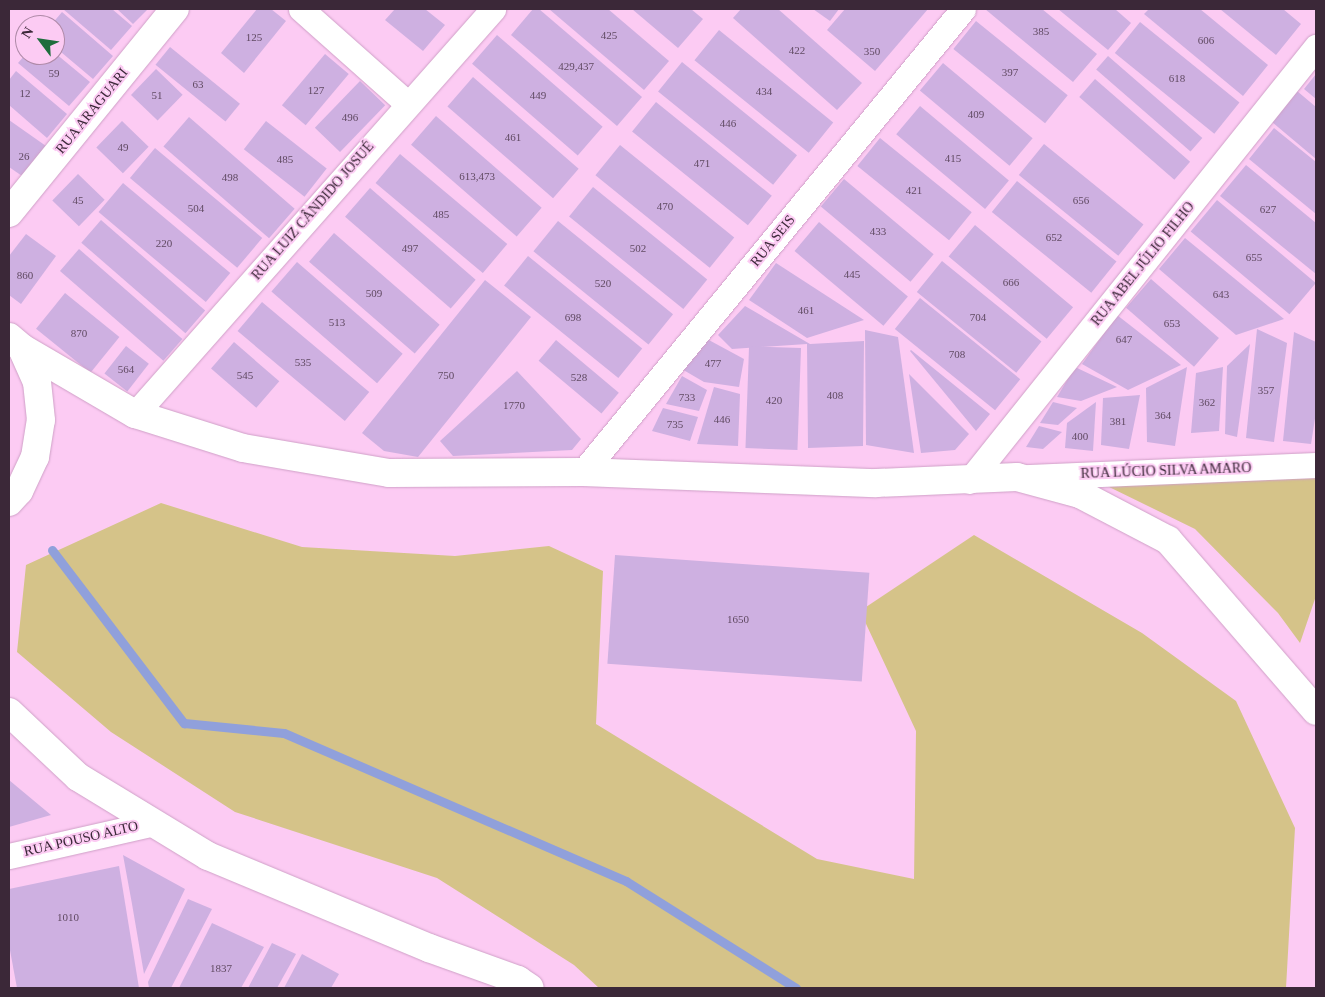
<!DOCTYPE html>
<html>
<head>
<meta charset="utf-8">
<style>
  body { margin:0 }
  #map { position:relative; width:1325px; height:997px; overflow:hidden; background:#fccbf3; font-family:Georgia,serif }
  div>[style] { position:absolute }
  .green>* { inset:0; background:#d5c389 }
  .stream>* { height:9px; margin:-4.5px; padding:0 4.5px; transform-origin:4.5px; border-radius:4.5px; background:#90a0db }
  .building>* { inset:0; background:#ceb0e1; transform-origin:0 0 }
  .roads { filter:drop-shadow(0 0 1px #cfa0c7) drop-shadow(0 0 1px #cfa0c7) }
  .street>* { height:25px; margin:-12.5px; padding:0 12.5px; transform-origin:12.5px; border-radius:12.5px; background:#fff }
  .secondary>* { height:28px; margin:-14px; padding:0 14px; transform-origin:14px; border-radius:14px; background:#fff }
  span { translate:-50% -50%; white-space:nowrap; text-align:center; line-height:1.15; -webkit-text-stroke:4px #fccbf3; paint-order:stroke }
  .number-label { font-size:11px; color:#604a62 }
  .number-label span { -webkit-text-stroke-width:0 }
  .street-label { font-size:14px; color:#3b2838 }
  .frame { position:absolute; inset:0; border:10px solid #3b2838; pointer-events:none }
  .north { position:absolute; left:15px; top:15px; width:50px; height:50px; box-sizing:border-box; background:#fccbf3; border:1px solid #af8aa8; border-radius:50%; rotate:301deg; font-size:14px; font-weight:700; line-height:20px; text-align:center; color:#3b2838 }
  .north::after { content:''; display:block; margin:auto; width:18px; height:22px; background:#1e6d3d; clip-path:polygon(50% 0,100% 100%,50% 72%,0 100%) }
</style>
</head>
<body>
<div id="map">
  <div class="green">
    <div style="clip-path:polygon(1316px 477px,1316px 596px,1300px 643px,1278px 613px,1195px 529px,1103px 484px)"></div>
    <div style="clip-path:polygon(161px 503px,302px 547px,455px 556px,549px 546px,603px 571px,596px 724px,817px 859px,914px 879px,916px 731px,860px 611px,974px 535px,1142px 633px,1236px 701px,1295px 828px,1286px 988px,599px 988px,574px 965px,437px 878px,235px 812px,111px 732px,17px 652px,26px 565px)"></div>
  </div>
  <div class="stream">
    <div style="left:52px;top:550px;width:218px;rotate:52.7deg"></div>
    <div style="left:184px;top:723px;width:100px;rotate:5.7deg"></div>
    <div style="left:284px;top:733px;width:373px;rotate:23.4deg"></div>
    <div style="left:626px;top:881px;width:201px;rotate:32.2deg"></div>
  </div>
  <div class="building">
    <div style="clip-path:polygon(63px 9px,112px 9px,132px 26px,111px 50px)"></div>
    <div style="clip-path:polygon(117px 9px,148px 9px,133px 24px)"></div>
    <div style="clip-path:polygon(257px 9px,271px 9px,286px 21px,244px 73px,221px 53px)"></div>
    <div style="clip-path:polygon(395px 9px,425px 9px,445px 25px,423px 51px,385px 20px)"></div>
    <div style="clip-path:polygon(533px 9px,539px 9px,642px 97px,617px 126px,511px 35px)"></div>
    <div style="clip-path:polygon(549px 9px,608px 9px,669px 61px,644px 90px)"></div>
    <div style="clip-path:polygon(632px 9px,691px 9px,703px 19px,678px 48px)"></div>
    <div style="clip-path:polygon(741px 9px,778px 9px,862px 83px,837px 110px,733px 18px)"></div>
    <div style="clip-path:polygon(813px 9px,839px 9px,830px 21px)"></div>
    <div style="clip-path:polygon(845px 9px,928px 9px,875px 71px,827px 30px)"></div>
    <div style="clip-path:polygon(985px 9px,1042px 9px,1097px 54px,1073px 82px)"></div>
    <div style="clip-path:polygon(1058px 9px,1115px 9px,1131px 23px,1108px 50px)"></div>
    <div style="clip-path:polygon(1149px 9px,1200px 9px,1268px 65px,1243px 96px,1144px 14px)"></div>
    <div style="clip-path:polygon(1220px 9px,1283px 9px,1301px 24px,1276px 55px)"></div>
    <div style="clip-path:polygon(62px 12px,113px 56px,93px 79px,55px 47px,55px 25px,51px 25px)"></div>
    <div style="left:976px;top:21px;width:118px;height:36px;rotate:39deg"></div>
    <div style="left:1140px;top:22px;width:128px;height:40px;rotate:39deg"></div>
    <div style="left:719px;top:30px;width:147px;height:39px;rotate:39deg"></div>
    <div style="left:497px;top:35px;width:140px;height:38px;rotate:41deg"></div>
    <div style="left:170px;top:47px;width:90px;height:23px;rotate:39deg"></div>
    <div style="clip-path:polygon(55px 53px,90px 82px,69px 106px,18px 63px,25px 55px)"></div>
    <div style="left:325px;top:54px;width:31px;height:67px;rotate:40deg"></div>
    <div style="left:1108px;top:56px;width:125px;height:18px;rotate:41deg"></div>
    <div style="left:682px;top:62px;width:148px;height:38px;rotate:39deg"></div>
    <div style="left:943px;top:63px;width:117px;height:36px;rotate:40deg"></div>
    <div style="left:156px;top:69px;width:37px;height:36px;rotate:44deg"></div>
    <div style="clip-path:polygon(16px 71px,67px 114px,47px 138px,9px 105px,9px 80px)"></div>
    <div style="clip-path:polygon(1316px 74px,1316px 99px,1304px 89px)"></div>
    <div style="left:473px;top:77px;width:140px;height:39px;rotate:41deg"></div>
    <div style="left:1095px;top:79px;width:126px;height:24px;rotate:41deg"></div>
    <div style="left:360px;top:81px;width:35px;height:65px;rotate:44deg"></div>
    <div style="clip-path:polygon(1297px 91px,1316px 107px,1316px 159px,1272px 122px)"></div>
    <div style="left:656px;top:102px;width:149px;height:38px;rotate:39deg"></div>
    <div style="left:920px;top:106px;width:116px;height:37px;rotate:40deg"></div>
    <div style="left:436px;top:116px;width:140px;height:38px;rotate:41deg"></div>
    <div style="left:189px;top:117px;width:140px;height:39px;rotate:41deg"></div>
    <div style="clip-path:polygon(9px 120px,46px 146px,25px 178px,9px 167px)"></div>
    <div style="left:122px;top:121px;width:37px;height:37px;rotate:44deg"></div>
    <div style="left:266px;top:121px;width:77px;height:36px;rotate:38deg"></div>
    <div style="clip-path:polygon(1274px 128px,1316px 162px,1316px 214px,1249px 159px)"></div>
    <div style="left:880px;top:138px;width:118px;height:36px;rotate:39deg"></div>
    <div style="left:1044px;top:144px;width:128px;height:40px;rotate:39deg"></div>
    <div style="left:620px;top:145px;width:147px;height:39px;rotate:39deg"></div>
    <div style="left:155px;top:148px;width:140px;height:39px;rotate:40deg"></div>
    <div style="left:400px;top:154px;width:140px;height:38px;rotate:40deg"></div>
    <div style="clip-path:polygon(1246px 165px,1316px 223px,1316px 274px,1220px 196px)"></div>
    <div style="left:78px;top:174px;width:37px;height:37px;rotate:44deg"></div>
    <div style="left:844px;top:179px;width:117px;height:36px;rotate:40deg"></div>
    <div style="left:1017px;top:181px;width:128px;height:40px;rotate:39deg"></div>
    <div style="left:123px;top:183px;width:140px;height:38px;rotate:40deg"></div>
    <div style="left:593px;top:187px;width:147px;height:38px;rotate:39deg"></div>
    <div style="left:370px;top:188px;width:140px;height:38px;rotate:41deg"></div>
    <div style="left:1217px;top:200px;width:129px;height:41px;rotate:40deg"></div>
    <div style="left:101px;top:220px;width:138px;height:30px;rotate:41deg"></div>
    <div style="left:558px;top:221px;width:148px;height:39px;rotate:39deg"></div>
    <div style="left:819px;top:222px;width:116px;height:38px;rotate:40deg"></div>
    <div style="left:975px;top:225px;width:128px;height:41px;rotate:40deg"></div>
    <div style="left:334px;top:233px;width:140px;height:38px;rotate:41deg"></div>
    <div style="clip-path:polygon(26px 234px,56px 256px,21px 304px,9px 295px,9px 256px)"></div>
    <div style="clip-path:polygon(1185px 238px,1284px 319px,1236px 335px,1159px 269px)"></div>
    <div style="left:79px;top:249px;width:137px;height:29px;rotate:41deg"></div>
    <div style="left:528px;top:256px;width:147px;height:38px;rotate:39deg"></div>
    <div style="left:942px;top:261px;width:128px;height:40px;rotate:39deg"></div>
    <div style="left:297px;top:262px;width:140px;height:39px;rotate:41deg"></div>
    <div style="clip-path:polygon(776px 263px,864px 320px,807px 338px,749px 300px)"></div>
    <div style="left:1151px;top:279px;width:90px;height:38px;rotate:41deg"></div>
    <div style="clip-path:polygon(485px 280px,531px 317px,418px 457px,384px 451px,362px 433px)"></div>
    <div style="left:65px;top:293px;width:70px;height:46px;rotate:39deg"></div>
    <div style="left:920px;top:298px;width:129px;height:40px;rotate:39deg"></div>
    <div style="left:262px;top:302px;width:140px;height:38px;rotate:40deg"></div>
    <div style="clip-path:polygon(745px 306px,810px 344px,864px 341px,863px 446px,808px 448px,807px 344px,732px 349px,718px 335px)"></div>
    <div style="clip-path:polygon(1117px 315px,1181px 365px,1128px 390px,1082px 364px)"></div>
    <div style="clip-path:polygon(1257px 329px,1287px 343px,1274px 442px,1246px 438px)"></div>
    <div style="clip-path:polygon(865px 330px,898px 337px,914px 453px,866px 445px)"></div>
    <div style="clip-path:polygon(1294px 332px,1316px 342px,1316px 412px,1311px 444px,1283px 441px)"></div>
    <div style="clip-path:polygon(707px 339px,744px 359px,739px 387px,704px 382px,680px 368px)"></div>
    <div style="left:556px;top:340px;width:82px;height:27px;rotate:40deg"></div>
    <div style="left:234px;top:342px;width:60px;height:35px;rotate:41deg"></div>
    <div style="clip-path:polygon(1250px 344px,1237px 437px,1225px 434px,1227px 366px)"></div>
    <div style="left:126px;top:346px;width:29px;height:35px;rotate:38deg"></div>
    <div style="left:801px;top:348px;width:102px;height:52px;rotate:92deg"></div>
    <div style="clip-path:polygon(911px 350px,990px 414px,976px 431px,910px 351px)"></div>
    <div style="clip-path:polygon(1075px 367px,1117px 387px,1081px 401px,1057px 397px)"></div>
    <div style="clip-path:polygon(1187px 367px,1175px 446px,1147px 442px,1146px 388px)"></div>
    <div style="clip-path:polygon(1223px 367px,1219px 431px,1191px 433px,1196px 373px)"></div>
    <div style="clip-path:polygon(517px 371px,581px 439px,572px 450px,453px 456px,440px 441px)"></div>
    <div style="clip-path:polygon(909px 374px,969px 434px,955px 450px,921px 453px)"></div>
    <div style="clip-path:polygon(682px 376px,707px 390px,699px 411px,666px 404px)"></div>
    <div style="clip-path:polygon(714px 387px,740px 394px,738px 446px,697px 444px)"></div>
    <div style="clip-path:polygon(1140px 395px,1129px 449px,1101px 445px,1103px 398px)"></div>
    <div style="clip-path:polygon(1053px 402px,1077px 408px,1058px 425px,1040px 423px)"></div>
    <div style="clip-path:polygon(1096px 402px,1093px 451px,1065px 448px,1067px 423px)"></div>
    <div style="clip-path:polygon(663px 408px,698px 417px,690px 441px,652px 431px)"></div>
    <div style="clip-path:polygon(1039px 426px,1062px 432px,1043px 449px,1026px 447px)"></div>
    <div style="left:615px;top:555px;width:255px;height:109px;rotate:4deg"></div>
    <div style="clip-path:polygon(9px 780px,51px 815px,9px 827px)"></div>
    <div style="clip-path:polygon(123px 855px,185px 889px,144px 974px,132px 904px)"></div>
    <div style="clip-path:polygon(119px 866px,139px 988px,17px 988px,9px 945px,9px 889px)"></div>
    <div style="clip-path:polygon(188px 899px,212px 909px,171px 988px,149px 988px,148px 982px)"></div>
    <div style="clip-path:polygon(212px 923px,264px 947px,241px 988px,179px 988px)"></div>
    <div style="clip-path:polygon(272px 943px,296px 954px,277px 988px,248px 988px)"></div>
    <div style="clip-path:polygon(302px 954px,339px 974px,331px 988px,284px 988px)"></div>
  </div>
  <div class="roads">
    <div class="street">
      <div style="left:301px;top:9px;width:142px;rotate:41.6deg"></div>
      <div style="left:135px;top:414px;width:541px;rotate:-48.52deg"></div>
      <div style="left:583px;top:472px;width:599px;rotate:-50.62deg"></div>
      <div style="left:1029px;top:477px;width:287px;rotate:-2.4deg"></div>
      <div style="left:969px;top:481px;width:556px;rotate:-51.36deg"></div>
      <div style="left:9px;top:856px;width:149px;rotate:-12.8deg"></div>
    </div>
    <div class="secondary">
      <div style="left:9px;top:213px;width:263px;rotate:-50.9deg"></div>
      <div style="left:9px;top:337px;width:17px;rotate:40deg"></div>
      <div style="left:22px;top:348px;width:131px;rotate:30.3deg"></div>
      <div style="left:135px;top:414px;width:113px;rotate:17.5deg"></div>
      <div style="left:243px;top:448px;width:148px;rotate:9.7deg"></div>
      <div style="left:389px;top:473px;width:194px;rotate:-0.3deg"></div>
      <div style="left:583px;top:472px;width:293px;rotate:2.2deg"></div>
      <div style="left:876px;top:483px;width:141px;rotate:-2.4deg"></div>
      <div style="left:1017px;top:477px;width:65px;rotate:15.1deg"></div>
      <div style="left:1080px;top:494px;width:99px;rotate:27.6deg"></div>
      <div style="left:1168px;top:540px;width:226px;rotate:49.1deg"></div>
      <div style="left:9px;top:502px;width:15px;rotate:-48deg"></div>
      <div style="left:19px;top:491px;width:38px;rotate:-65deg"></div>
      <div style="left:35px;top:457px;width:37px;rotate:-81deg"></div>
      <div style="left:41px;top:420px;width:38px;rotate:-96deg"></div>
      <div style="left:37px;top:382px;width:37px;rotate:-114deg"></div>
      <div style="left:9px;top:712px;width:95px;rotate:43.3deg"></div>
      <div style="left:78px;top:777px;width:152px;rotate:31.3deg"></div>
      <div style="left:208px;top:856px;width:239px;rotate:22.6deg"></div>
      <div style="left:429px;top:948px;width:95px;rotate:19.8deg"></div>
      <div style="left:518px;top:980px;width:14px;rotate:34deg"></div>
    </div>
  </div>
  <div class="number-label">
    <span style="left:1041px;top:31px">385</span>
    <span style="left:609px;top:35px">425</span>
    <span style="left:254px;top:37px">125</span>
    <span style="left:1206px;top:40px">606</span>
    <span style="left:797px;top:50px">422</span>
    <span style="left:872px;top:51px">350</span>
    <span style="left:576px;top:66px">429,437</span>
    <span style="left:1010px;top:72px">397</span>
    <span style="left:54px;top:73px">59</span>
    <span style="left:1177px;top:78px">618</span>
    <span style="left:198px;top:84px">63</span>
    <span style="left:316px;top:90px">127</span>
    <span style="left:764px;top:91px">434</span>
    <span style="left:25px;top:93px">12</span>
    <span style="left:157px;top:95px">51</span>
    <span style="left:538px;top:95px">449</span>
    <span style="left:976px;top:114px">409</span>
    <span style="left:350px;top:117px">496</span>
    <span style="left:728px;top:123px">446</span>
    <span style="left:513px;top:137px">461</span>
    <span style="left:123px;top:147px">49</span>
    <span style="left:24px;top:156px">26</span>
    <span style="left:953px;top:158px">415</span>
    <span style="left:285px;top:159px">485</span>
    <span style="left:702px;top:163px">471</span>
    <span style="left:477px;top:176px">613,473</span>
    <span style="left:230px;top:177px">498</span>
    <span style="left:914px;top:190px">421</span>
    <span style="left:78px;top:200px">45</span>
    <span style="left:1081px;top:200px">656</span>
    <span style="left:665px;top:206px">470</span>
    <span style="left:196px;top:208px">504</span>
    <span style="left:1268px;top:209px">627</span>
    <span style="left:441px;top:214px">485</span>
    <span style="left:878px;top:231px">433</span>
    <span style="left:1054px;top:237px">652</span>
    <span style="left:164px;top:243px">220</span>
    <span style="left:410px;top:248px">497</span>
    <span style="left:638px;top:248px">502</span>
    <span style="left:1254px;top:257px">655</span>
    <span style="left:852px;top:274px">445</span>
    <span style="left:25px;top:275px">860</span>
    <span style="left:1011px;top:282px">666</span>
    <span style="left:603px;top:283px">520</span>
    <span style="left:374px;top:293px">509</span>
    <span style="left:1221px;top:294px">643</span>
    <span style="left:806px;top:310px">461</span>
    <span style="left:573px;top:317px">698</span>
    <span style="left:978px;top:317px">704</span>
    <span style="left:337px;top:322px">513</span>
    <span style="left:1172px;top:323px">653</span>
    <span style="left:79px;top:333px">870</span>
    <span style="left:1124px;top:339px">647</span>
    <span style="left:957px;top:354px">708</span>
    <span style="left:303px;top:362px">535</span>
    <span style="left:713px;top:363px">477</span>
    <span style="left:126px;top:369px">564</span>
    <span style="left:245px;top:375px">545</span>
    <span style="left:446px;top:375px">750</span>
    <span style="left:579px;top:377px">528</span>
    <span style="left:1266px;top:390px">357</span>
    <span style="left:835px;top:395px">408</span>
    <span style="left:687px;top:397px">733</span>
    <span style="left:774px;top:400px">420</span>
    <span style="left:1207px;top:402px">362</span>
    <span style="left:514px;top:405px">1770</span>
    <span style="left:1163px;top:415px">364</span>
    <span style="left:722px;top:419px">446</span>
    <span style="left:1118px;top:421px">381</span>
    <span style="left:675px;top:424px">735</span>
    <span style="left:1080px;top:436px">400</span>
    <span style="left:738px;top:619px">1650</span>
    <span style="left:68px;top:917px">1010</span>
    <span style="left:221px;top:968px">1837</span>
  </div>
  <div class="street-label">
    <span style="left:92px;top:111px;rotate:-51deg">RUA ARAGUARI</span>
    <span style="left:313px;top:211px;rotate:-49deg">RUA LUIZ CÂNDIDO JOSUÉ</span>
    <span style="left:773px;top:241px;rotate:-51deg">RUA SEIS</span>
    <span style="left:1143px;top:264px;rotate:-51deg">RUA ABEL JÚLIO FILHO</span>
    <span style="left:1166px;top:471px;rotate:-2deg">RUA LÚCIO SILVA AMARO</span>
    <span style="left:81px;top:839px;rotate:-13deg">RUA POUSO ALTO</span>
  </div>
  <div class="frame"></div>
  <div class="north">N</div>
</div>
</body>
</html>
